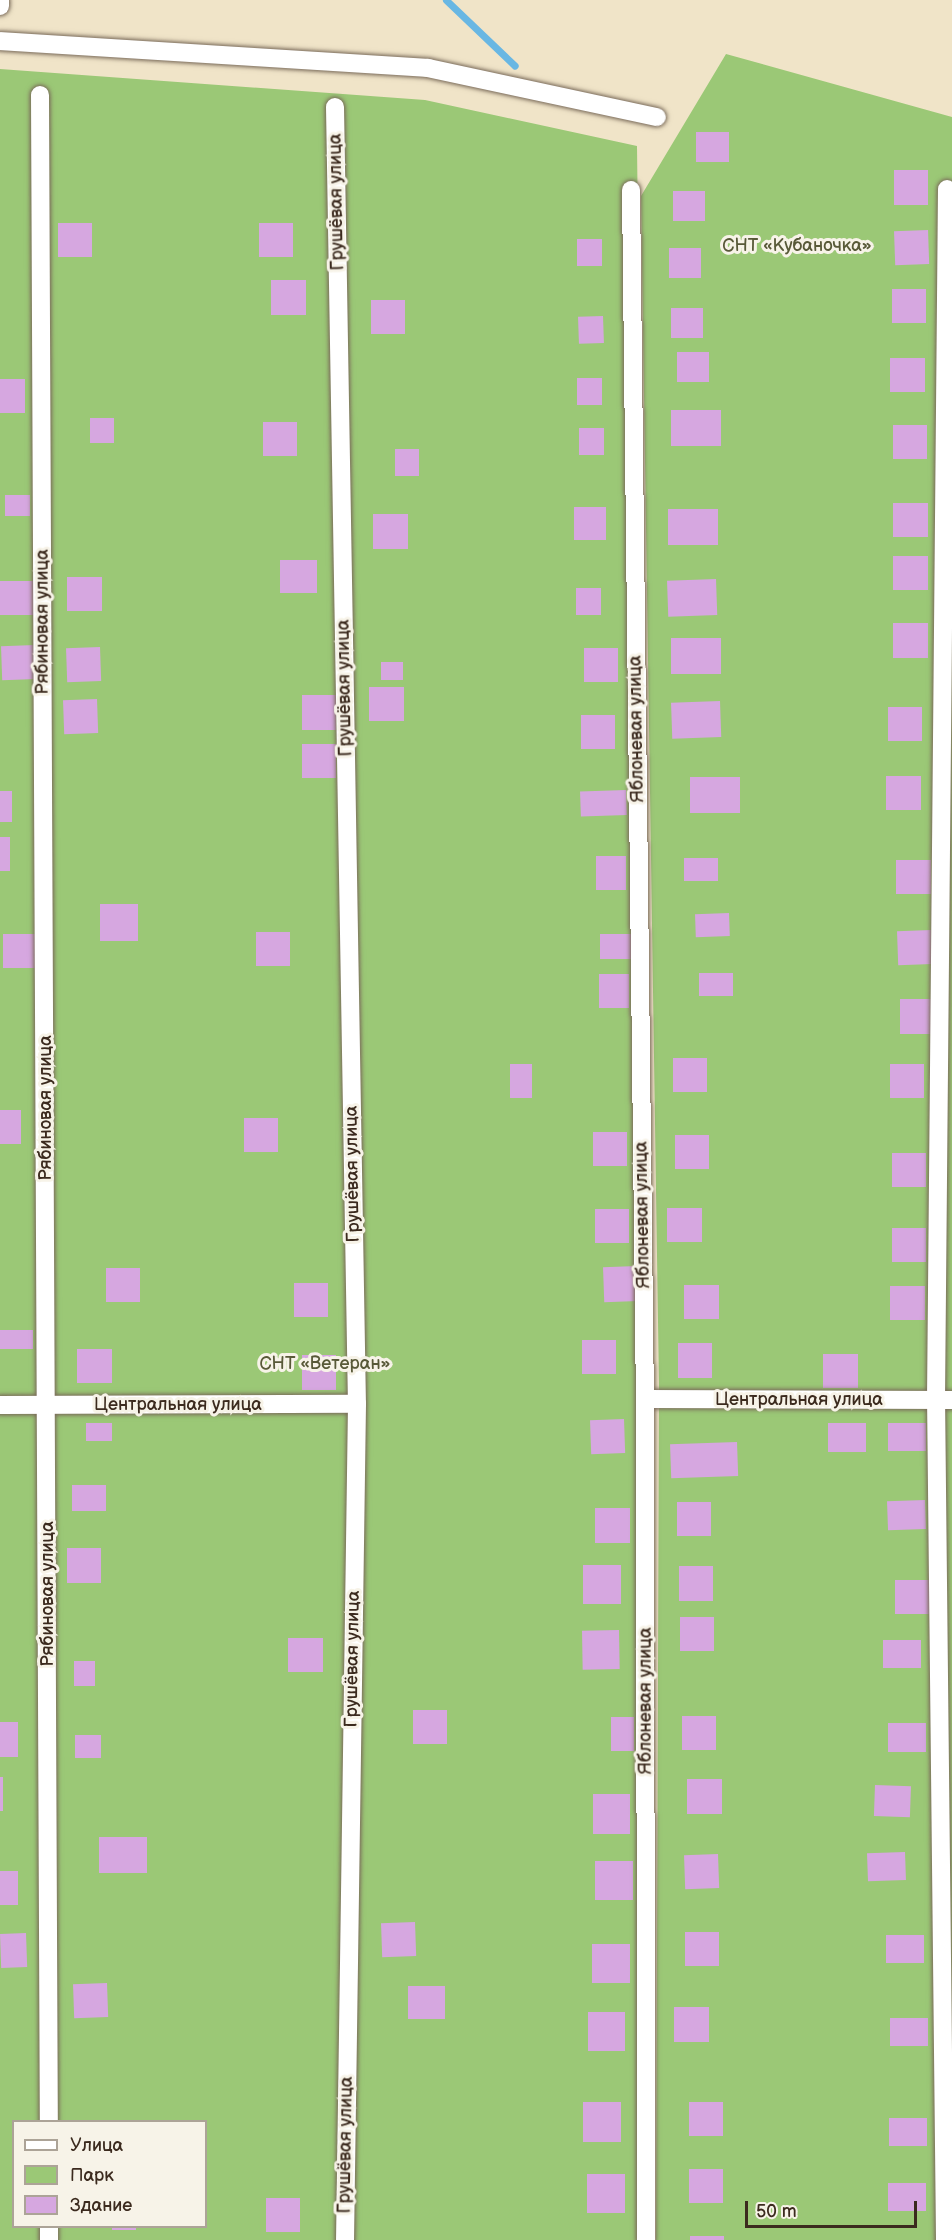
<!DOCTYPE html>
<html>
<head>
<meta charset="utf-8">
<style>
  body { margin:0 }
  #map { position:relative; width:952px; height:2240px; overflow:hidden; background:#f0e4c8; font-family:"Balsamiq Sans",sans-serif }
  div>[style] { position:absolute }
  .green>* { inset:0; background:#9bc876 }
  .stream>* { height:7px; margin:-3.5px; padding:0 3.5px; transform-origin:3.5px; border-radius:3.5px; background:#69b7e3 }
  .building>* { inset:0; background:#d6a7e0; transform-origin:0 0 }
  .roads { filter:drop-shadow(0 0 2px #7a6b5a) drop-shadow(0 0 2px #7a6b5a) }
  .street>* { height:18px; margin:-9px; padding:0 9px; transform-origin:9px; border-radius:9px; background:#fff }
  span { translate:-50% -50%; white-space:nowrap; text-align:center; line-height:1.15; -webkit-text-stroke:6px #f7f3e8; paint-order:stroke }
  .street-label { font-size:18px; color:#3b2a1e }
  .park-label { font-size:18px; color:#585938 }
  .legend { position:absolute; left:12px; top:2120px; width:195px; height:108px; box-sizing:border-box; background:#f7f3e8; border:2px solid #aca397; margin:0; padding:8px 10px; list-style:none; font-size:18px; color:#3b2a1e }
  .legend li { display:flex; align-items:center; gap:12px; height:30px }
  .legend b { width:30px; border:2px solid #aca397 }
  .scale { position:absolute; left:745px; top:2201px; width:172px; height:27px; box-sizing:border-box; border:3px solid #3b2a1e; border-top:0; padding-left:8px; font-size:18px; line-height:21px; white-space:nowrap; color:#3b2a1e; -webkit-text-stroke:4px #f7f3e8; paint-order:stroke }
</style>
</head>
<body>
<div id="map">
  <div class="green">
    <div style="clip-path:polygon(726px 54px,952px 117px,952px 2240px,656px 2240px,659px 1387px,641px 196px)"></div>
    <div style="clip-path:polygon(evenodd,0 69px,425px 100px,637px 146px,652px 1396px,653px 2240px,0 2240px,0 69px,14px 2122px,206px 2122px,206px 2226px,14px 2226px,14px 2122px)"></div>
  </div>
  <div class="stream">
    <div style="left:446px;top:0;width:95px;rotate:43.7deg"></div>
  </div>
  <div class="building">
    <div style="left:696px;top:132px;width:33px;height:30px"></div>
    <div style="left:894px;top:170px;width:34px;height:35px"></div>
    <div style="left:673px;top:191px;width:32px;height:30px"></div>
    <div style="left:58px;top:223px;width:34px;height:34px"></div>
    <div style="left:259px;top:223px;width:34px;height:34px"></div>
    <div style="left:928px;top:230px;width:34px;height:34px;rotate:88deg"></div>
    <div style="left:577px;top:239px;width:25px;height:27px"></div>
    <div style="left:701px;top:248px;width:30px;height:32px;rotate:90deg"></div>
    <div style="left:271px;top:280px;width:35px;height:35px"></div>
    <div style="left:892px;top:289px;width:34px;height:34px"></div>
    <div style="left:371px;top:300px;width:34px;height:34px"></div>
    <div style="left:671px;top:308px;width:32px;height:30px"></div>
    <div style="left:603px;top:316px;width:27px;height:25px;rotate:88deg"></div>
    <div style="left:709px;top:352px;width:30px;height:32px;rotate:90deg"></div>
    <div style="left:925px;top:358px;width:34px;height:35px;rotate:90deg"></div>
    <div style="left:577px;top:378px;width:25px;height:27px"></div>
    <div style="left:0;top:379px;width:25px;height:34px"></div>
    <div style="left:721px;top:410px;width:36px;height:50px;rotate:90deg"></div>
    <div style="left:90px;top:418px;width:24px;height:25px"></div>
    <div style="left:263px;top:422px;width:34px;height:34px"></div>
    <div style="left:893px;top:425px;width:34px;height:34px"></div>
    <div style="left:604px;top:428px;width:27px;height:25px;rotate:90deg"></div>
    <div style="left:395px;top:449px;width:24px;height:27px"></div>
    <div style="left:5px;top:495px;width:25px;height:21px"></div>
    <div style="left:928px;top:503px;width:34px;height:35px;rotate:90deg"></div>
    <div style="left:574px;top:507px;width:32px;height:33px"></div>
    <div style="left:668px;top:509px;width:50px;height:36px"></div>
    <div style="left:373px;top:514px;width:35px;height:35px"></div>
    <div style="left:893px;top:556px;width:35px;height:34px"></div>
    <div style="left:280px;top:560px;width:37px;height:33px"></div>
    <div style="left:102px;top:577px;width:34px;height:35px;rotate:90deg"></div>
    <div style="left:716px;top:579px;width:36px;height:49px;rotate:88deg"></div>
    <div style="left:0;top:581px;width:34px;height:34px"></div>
    <div style="left:576px;top:588px;width:25px;height:27px"></div>
    <div style="left:928px;top:623px;width:35px;height:35px;rotate:90deg"></div>
    <div style="left:721px;top:638px;width:36px;height:50px;rotate:90deg"></div>
    <div style="left:35px;top:645px;width:34px;height:34px;rotate:88deg"></div>
    <div style="left:100px;top:647px;width:34px;height:34px;rotate:88deg"></div>
    <div style="left:584px;top:648px;width:34px;height:34px"></div>
    <div style="left:403px;top:662px;width:18px;height:22px;rotate:90deg"></div>
    <div style="left:369px;top:687px;width:35px;height:34px"></div>
    <div style="left:336px;top:695px;width:35px;height:34px;rotate:90deg"></div>
    <div style="left:97px;top:699px;width:34px;height:34px;rotate:88deg"></div>
    <div style="left:720px;top:701px;width:36px;height:49px;rotate:88deg"></div>
    <div style="left:888px;top:707px;width:34px;height:34px"></div>
    <div style="left:615px;top:715px;width:34px;height:34px;rotate:90deg"></div>
    <div style="left:302px;top:744px;width:34px;height:34px"></div>
    <div style="left:921px;top:776px;width:34px;height:35px;rotate:90deg"></div>
    <div style="left:740px;top:777px;width:36px;height:50px;rotate:90deg"></div>
    <div style="left:626px;top:790px;width:25px;height:46px;rotate:88deg"></div>
    <div style="left:0;top:791px;width:12px;height:31px"></div>
    <div style="left:0;top:837px;width:10px;height:34px"></div>
    <div style="left:596px;top:856px;width:30px;height:34px"></div>
    <div style="left:718px;top:858px;width:23px;height:34px;rotate:90deg"></div>
    <div style="left:896px;top:860px;width:35px;height:34px"></div>
    <div style="left:100px;top:904px;width:38px;height:37px"></div>
    <div style="left:729px;top:913px;width:23px;height:34px;rotate:88deg"></div>
    <div style="left:931px;top:930px;width:34px;height:34px;rotate:88deg"></div>
    <div style="left:256px;top:932px;width:34px;height:34px"></div>
    <div style="left:37px;top:934px;width:34px;height:34px;rotate:90deg"></div>
    <div style="left:600px;top:934px;width:34px;height:25px"></div>
    <div style="left:699px;top:973px;width:34px;height:23px"></div>
    <div style="left:629px;top:974px;width:34px;height:30px;rotate:90deg"></div>
    <div style="left:900px;top:999px;width:33px;height:35px"></div>
    <div style="left:673px;top:1058px;width:34px;height:34px"></div>
    <div style="left:510px;top:1064px;width:22px;height:34px"></div>
    <div style="left:890px;top:1064px;width:34px;height:34px"></div>
    <div style="left:0;top:1110px;width:21px;height:34px"></div>
    <div style="left:278px;top:1118px;width:34px;height:34px;rotate:90deg"></div>
    <div style="left:593px;top:1132px;width:34px;height:34px"></div>
    <div style="left:675px;top:1135px;width:34px;height:34px"></div>
    <div style="left:892px;top:1153px;width:34px;height:34px"></div>
    <div style="left:667px;top:1208px;width:35px;height:34px"></div>
    <div style="left:595px;top:1209px;width:34px;height:34px"></div>
    <div style="left:892px;top:1228px;width:34px;height:34px"></div>
    <div style="left:637px;top:1266px;width:35px;height:34px;rotate:88deg"></div>
    <div style="left:106px;top:1268px;width:34px;height:34px"></div>
    <div style="left:294px;top:1283px;width:34px;height:34px"></div>
    <div style="left:719px;top:1285px;width:34px;height:35px;rotate:90deg"></div>
    <div style="left:890px;top:1286px;width:35px;height:34px"></div>
    <div style="left:0;top:1330px;width:33px;height:19px"></div>
    <div style="left:582px;top:1340px;width:34px;height:34px"></div>
    <div style="left:678px;top:1343px;width:34px;height:35px"></div>
    <div style="left:77px;top:1349px;width:35px;height:34px"></div>
    <div style="left:823px;top:1354px;width:35px;height:34px"></div>
    <div style="left:302px;top:1355px;width:34px;height:35px"></div>
    <div style="left:624px;top:1419px;width:34px;height:34px;rotate:88deg"></div>
    <div style="left:86px;top:1423px;width:26px;height:18px"></div>
    <div style="left:828px;top:1423px;width:38px;height:29px"></div>
    <div style="left:888px;top:1423px;width:38px;height:28px"></div>
    <div style="left:737px;top:1442px;width:34px;height:67px;rotate:88deg"></div>
    <div style="left:72px;top:1485px;width:34px;height:26px"></div>
    <div style="left:925px;top:1500px;width:29px;height:38px;rotate:88deg"></div>
    <div style="left:677px;top:1502px;width:34px;height:34px"></div>
    <div style="left:630px;top:1508px;width:35px;height:35px;rotate:90deg"></div>
    <div style="left:67px;top:1548px;width:34px;height:35px"></div>
    <div style="left:583px;top:1565px;width:38px;height:39px"></div>
    <div style="left:679px;top:1566px;width:34px;height:35px"></div>
    <div style="left:895px;top:1580px;width:35px;height:34px"></div>
    <div style="left:680px;top:1617px;width:34px;height:34px"></div>
    <div style="left:619px;top:1630px;width:39px;height:37px;rotate:89deg"></div>
    <div style="left:323px;top:1638px;width:34px;height:35px;rotate:90deg"></div>
    <div style="left:883px;top:1640px;width:38px;height:28px"></div>
    <div style="left:95px;top:1661px;width:25px;height:21px;rotate:90deg"></div>
    <div style="left:413px;top:1710px;width:34px;height:34px"></div>
    <div style="left:716px;top:1716px;width:34px;height:34px;rotate:90deg"></div>
    <div style="left:611px;top:1717px;width:23px;height:34px"></div>
    <div style="left:18px;top:1722px;width:35px;height:18px;rotate:90deg"></div>
    <div style="left:888px;top:1723px;width:38px;height:29px"></div>
    <div style="left:75px;top:1735px;width:26px;height:23px"></div>
    <div style="left:0;top:1777px;width:3px;height:34px"></div>
    <div style="left:722px;top:1779px;width:35px;height:35px;rotate:90deg"></div>
    <div style="left:875px;top:1785px;width:36px;height:31px;rotate:2deg"></div>
    <div style="left:593px;top:1794px;width:37px;height:40px"></div>
    <div style="left:99px;top:1837px;width:48px;height:36px"></div>
    <div style="left:905px;top:1852px;width:28px;height:38px;rotate:88deg"></div>
    <div style="left:718px;top:1854px;width:34px;height:34px;rotate:88deg"></div>
    <div style="left:595px;top:1861px;width:38px;height:39px"></div>
    <div style="left:0;top:1871px;width:18px;height:34px"></div>
    <div style="left:415px;top:1922px;width:34px;height:34px;rotate:88deg"></div>
    <div style="left:685px;top:1932px;width:34px;height:34px"></div>
    <div style="left:26px;top:1933px;width:34px;height:26px;rotate:88deg"></div>
    <div style="left:886px;top:1935px;width:38px;height:28px"></div>
    <div style="left:630px;top:1944px;width:39px;height:38px;rotate:90deg"></div>
    <div style="left:107px;top:1983px;width:34px;height:34px;rotate:88deg"></div>
    <div style="left:408px;top:1986px;width:37px;height:33px"></div>
    <div style="left:674px;top:2007px;width:35px;height:35px"></div>
    <div style="left:588px;top:2012px;width:37px;height:39px"></div>
    <div style="left:928px;top:2018px;width:28px;height:38px;rotate:90deg"></div>
    <div style="left:621px;top:2102px;width:40px;height:38px;rotate:90deg"></div>
    <div style="left:689px;top:2102px;width:34px;height:34px"></div>
    <div style="left:889px;top:2118px;width:38px;height:28px"></div>
    <div style="left:689px;top:2169px;width:34px;height:34px"></div>
    <div style="left:625px;top:2174px;width:39px;height:38px;rotate:90deg"></div>
    <div style="left:926px;top:2183px;width:28px;height:38px;rotate:90deg"></div>
    <div style="left:266px;top:2198px;width:34px;height:34px"></div>
    <div style="left:112px;top:2226px;width:24px;height:4px"></div>
    <div style="left:690px;top:2236px;width:34px;height:4px"></div>
  </div>
  <div class="roads">
    <div class="street">
      <div style="left:0;top:6px;width:6px;rotate:-90deg"></div>
      <div style="left:0;top:41px;width:429px;rotate:3.6deg"></div>
      <div style="left:428px;top:68px;width:234px;rotate:12.1deg"></div>
      <div style="left:40px;top:95px;width:2027px;rotate:89.75deg"></div>
      <div style="left:335px;top:107px;width:1297px;rotate:89.03deg"></div>
      <div style="left:357px;top:1404px;width:836px;rotate:90.82deg"></div>
      <div style="left:631px;top:190px;width:1209px;rotate:89.34deg"></div>
      <div style="left:645px;top:1399px;width:841px;rotate:89.93deg"></div>
      <div style="left:645px;top:1399px;width:307px;rotate:0.2deg"></div>
      <div style="left:0;top:1405px;width:357px;rotate:-0.2deg"></div>
      <div style="left:49px;top:2226px;width:14px;rotate:90deg"></div>
      <div style="left:945px;top:2240px;width:840px;rotate:-90.61deg"></div>
      <div style="left:936px;top:1400px;width:1211px;rotate:-89.48deg"></div>
    </div>
  </div>
  <div class="street-label">
    <span style="left:337px;top:202px;rotate:-91deg">Грушёвая улица</span>
    <span style="left:43px;top:622px;rotate:-90deg">Рябиновая улица</span>
    <span style="left:345px;top:688px;rotate:-91deg">Грушёвая улица</span>
    <span style="left:637px;top:729px;rotate:-91deg">Яблоневая улица</span>
    <span style="left:46px;top:1108px;rotate:-90deg">Рябиновая улица</span>
    <span style="left:353px;top:1174px;rotate:-91deg">Грушёвая улица</span>
    <span style="left:643px;top:1215px;rotate:-91deg">Яблоневая улица</span>
    <span style="left:799px;top:1400px">Центральная улица</span>
    <span style="left:178px;top:1405px">Центральная улица</span>
    <span style="left:48px;top:1594px;rotate:-90deg">Рябиновая улица</span>
    <span style="left:353px;top:1659px;rotate:-89deg">Грушёвая улица</span>
    <span style="left:646px;top:1701px;rotate:-90deg">Яблоневая улица</span>
    <span style="left:346px;top:2145px;rotate:-89deg">Грушёвая улица</span>
  </div>
  <div class="park-label">
    <span style="left:797px;top:246px">СНТ «Кубаночка»</span>
    <span style="left:325px;top:1364px">СНТ «Ветеран»</span>
  </div>
  <ul class="legend">
  <li><b style="height:8px;background:#fff"></b>Улица</li>
  <li><b style="height:16px;background:#9bc876"></b>Парк</li>
  <li><b style="height:16px;background:#d6a7e0"></b>Здание</li>
  </ul>
  <div class="scale">50 m</div>
</div>
</body>
</html>
